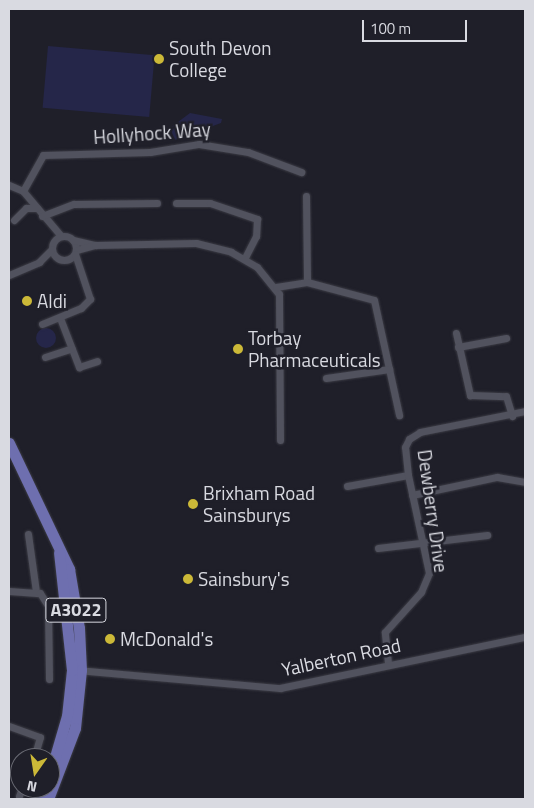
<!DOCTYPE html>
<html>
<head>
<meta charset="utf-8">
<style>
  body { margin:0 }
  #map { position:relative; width:534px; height:808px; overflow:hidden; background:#1f1f29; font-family:"Titillium Web",sans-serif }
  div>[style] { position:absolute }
  .green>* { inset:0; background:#252649; transform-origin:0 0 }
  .round { border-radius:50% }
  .roads { filter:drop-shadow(0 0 1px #3b3b44) drop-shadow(0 0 1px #3b3b44) }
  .street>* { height:7px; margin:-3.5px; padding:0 3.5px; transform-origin:3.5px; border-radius:3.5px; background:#51525e }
  .street>.ring { margin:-3.5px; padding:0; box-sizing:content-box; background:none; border:7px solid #51525e; border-radius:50% }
  .primary>* { height:11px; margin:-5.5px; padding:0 5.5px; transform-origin:5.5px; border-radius:5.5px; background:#6e6faf }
  .dots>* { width:14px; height:14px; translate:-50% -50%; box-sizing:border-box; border:2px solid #1f1f29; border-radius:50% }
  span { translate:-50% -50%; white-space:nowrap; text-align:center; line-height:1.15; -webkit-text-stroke:5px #1f1f29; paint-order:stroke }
  .shield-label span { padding:1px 4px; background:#1f1f29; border:1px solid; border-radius:4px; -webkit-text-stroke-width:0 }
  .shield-label { font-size:18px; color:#d9dae1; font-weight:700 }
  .poi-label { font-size:19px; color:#d9dae1 }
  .left { translate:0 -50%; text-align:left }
  .street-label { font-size:19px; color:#d9dae1 }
  .frame { position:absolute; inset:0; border:10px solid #d9dae1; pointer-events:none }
  .north { position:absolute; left:10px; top:748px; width:50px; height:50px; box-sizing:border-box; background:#1f1f29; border:1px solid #696a73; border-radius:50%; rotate:193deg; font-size:14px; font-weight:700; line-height:20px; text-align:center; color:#d9dae1 }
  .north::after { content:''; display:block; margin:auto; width:18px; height:22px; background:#ccb938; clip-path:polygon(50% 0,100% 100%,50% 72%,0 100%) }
  .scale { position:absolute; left:362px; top:20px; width:105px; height:22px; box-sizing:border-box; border:2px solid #d9dae1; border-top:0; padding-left:6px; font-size:15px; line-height:18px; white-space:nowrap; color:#d9dae1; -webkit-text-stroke:4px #1f1f29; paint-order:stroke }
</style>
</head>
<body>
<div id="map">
  <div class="green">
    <div style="left:48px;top:46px;width:107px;height:62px;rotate:5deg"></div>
    <div style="clip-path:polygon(190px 113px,222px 119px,221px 123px,175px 140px,170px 128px)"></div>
    <div class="round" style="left:36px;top:328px;width:20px;height:20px"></div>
  </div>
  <div class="roads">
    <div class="street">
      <div style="left:9px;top:185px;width:15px;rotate:23deg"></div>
      <div style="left:23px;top:191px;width:59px;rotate:49.8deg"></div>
      <div style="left:23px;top:191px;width:41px;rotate:-60.9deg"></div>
      <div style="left:43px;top:155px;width:107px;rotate:-1.6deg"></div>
      <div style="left:150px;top:152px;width:50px;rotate:-9.3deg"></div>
      <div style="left:199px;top:144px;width:50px;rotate:9.3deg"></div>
      <div style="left:248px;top:152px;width:57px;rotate:20.7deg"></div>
      <div style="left:306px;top:196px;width:86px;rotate:89.3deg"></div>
      <div style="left:176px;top:203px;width:34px"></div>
      <div style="left:210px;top:203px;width:50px;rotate:18.8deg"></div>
      <div style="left:257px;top:219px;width:17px;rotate:93deg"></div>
      <div style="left:256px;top:236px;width:25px;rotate:117deg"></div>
      <div style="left:42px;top:216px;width:34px;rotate:-21deg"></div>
      <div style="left:74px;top:204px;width:83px;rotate:-0.7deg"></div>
      <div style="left:14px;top:220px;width:17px;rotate:-45deg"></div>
      <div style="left:26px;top:208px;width:11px"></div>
      <div class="ring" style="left:52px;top:236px;width:17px;height:17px"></div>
      <div style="left:73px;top:240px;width:23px;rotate:13deg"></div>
      <div style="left:77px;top:250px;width:19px;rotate:-16deg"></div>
      <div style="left:95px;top:245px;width:101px;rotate:-1.1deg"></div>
      <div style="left:196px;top:243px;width:36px;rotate:14deg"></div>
      <div style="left:231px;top:252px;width:30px;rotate:30deg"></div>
      <div style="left:257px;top:267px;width:35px;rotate:51deg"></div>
      <div style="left:279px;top:294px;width:146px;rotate:89.6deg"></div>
      <div style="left:9px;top:275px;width:33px;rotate:-23deg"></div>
      <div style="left:39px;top:262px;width:18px;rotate:-45deg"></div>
      <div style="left:276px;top:287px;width:31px;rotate:-9deg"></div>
      <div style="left:307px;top:282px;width:69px;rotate:15deg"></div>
      <div style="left:374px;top:300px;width:118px;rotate:77.7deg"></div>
      <div style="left:60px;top:318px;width:53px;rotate:68.8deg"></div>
      <div style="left:79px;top:367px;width:19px;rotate:-18deg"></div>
      <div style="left:42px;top:324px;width:42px;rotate:-22.3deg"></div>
      <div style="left:81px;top:308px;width:13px;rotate:-45deg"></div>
      <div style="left:90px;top:299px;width:47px;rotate:-108.4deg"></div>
      <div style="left:456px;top:333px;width:64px;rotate:77.3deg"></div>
      <div style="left:470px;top:395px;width:36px;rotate:2deg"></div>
      <div style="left:506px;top:396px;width:21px;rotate:73deg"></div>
      <div style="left:458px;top:347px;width:49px;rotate:-10.6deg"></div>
      <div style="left:45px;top:357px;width:28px;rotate:-18deg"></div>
      <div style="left:326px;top:378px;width:64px;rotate:-8.1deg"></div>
      <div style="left:347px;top:486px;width:62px;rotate:-10.2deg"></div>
      <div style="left:412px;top:495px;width:87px;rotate:-12deg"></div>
      <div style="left:497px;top:477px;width:28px;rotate:10deg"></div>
      <div style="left:28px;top:534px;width:59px;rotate:82.1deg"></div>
      <div style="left:378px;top:548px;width:110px;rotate:-6.8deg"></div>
      <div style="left:9px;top:591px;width:31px;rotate:4deg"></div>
      <div style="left:40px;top:593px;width:15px;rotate:58deg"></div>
      <div style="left:48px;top:606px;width:73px;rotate:89.2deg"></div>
      <div style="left:388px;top:663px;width:31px;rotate:-96deg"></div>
      <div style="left:385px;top:632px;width:54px;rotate:-48deg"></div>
      <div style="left:421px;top:592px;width:21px;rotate:-67deg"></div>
      <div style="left:429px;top:573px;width:100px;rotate:-102.1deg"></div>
      <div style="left:408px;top:475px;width:28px;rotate:-96deg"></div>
      <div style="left:405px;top:447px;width:9px;rotate:-63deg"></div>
      <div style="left:409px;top:439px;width:13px;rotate:-32deg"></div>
      <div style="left:420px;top:432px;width:107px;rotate:-11.3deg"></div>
      <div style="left:77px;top:670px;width:204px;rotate:5.1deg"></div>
      <div style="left:280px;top:688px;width:250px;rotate:-11.8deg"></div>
      <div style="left:9px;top:726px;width:33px;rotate:20deg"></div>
      <div style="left:40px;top:737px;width:22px;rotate:106deg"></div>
      <div style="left:19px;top:796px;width:9px;rotate:-69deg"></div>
    </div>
    <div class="primary">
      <div style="left:9px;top:443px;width:140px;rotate:64.5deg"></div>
      <div style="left:69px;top:569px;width:60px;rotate:80.4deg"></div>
      <div style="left:79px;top:628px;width:42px;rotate:87.3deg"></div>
      <div style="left:81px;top:670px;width:58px;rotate:95.9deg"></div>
      <div style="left:75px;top:728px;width:76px;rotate:110.8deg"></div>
      <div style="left:50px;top:774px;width:60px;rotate:-73.7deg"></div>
      <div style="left:67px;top:716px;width:46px;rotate:-83.8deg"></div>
      <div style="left:72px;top:670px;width:118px;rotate:-96.3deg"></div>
      <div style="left:39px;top:799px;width:12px;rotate:-66deg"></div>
    </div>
  </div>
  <div class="dots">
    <div style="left:159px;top:59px;background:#ccb938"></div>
    <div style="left:27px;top:301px;background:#ccb938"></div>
    <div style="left:238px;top:349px;background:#ccb938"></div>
    <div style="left:193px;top:504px;background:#ccb938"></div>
    <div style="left:188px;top:579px;background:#ccb938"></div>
    <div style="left:110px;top:639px;background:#ccb938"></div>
  </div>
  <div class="shield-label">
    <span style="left:76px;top:610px">A3022</span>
  </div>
  <div class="poi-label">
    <span class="left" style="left:169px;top:59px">South Devon<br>College</span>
    <span class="left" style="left:37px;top:301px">Aldi</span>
    <span class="left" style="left:248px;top:349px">Torbay<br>Pharmaceuticals</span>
    <span class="left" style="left:203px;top:504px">Brixham Road<br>Sainsburys</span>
    <span class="left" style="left:198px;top:579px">Sainsbury's</span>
    <span class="left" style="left:120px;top:639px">McDonald's</span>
  </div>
  <div class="street-label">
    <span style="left:152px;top:133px;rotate:-4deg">Hollyhock Way</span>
    <span style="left:433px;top:511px;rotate:82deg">Dewberry Drive</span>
    <span style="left:341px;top:657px;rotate:-12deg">Yalberton Road</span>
  </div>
  <div class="frame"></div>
  <div class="north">N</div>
  <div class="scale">100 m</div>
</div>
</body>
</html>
